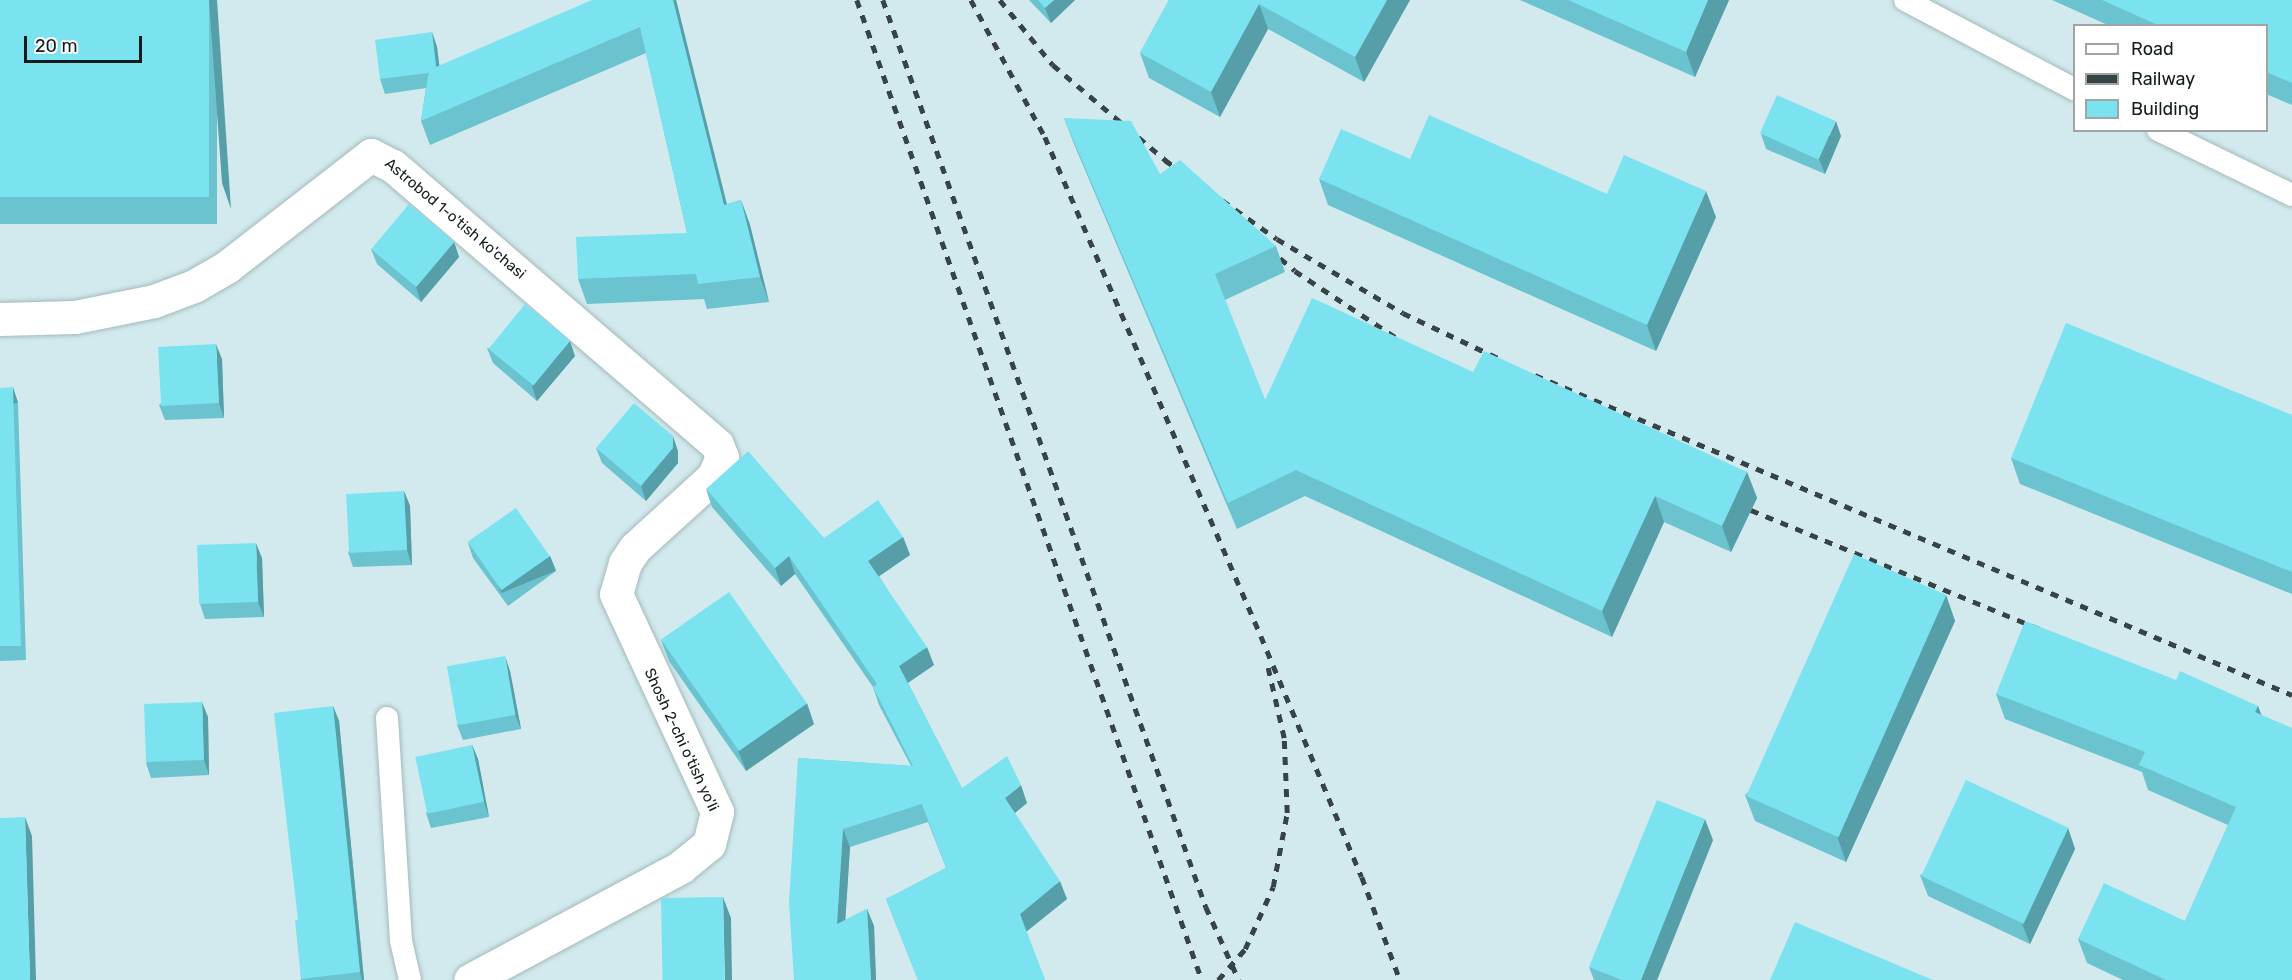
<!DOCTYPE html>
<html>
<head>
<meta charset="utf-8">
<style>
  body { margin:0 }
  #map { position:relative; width:2292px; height:980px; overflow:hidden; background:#d2eaed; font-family:Rubik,sans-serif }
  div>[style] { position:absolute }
  .roads { filter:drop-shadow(0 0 2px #a3b9bc) drop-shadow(0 0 2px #a3b9bc) }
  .lane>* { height:22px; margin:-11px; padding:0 11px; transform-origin:11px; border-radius:11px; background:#fff }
  .street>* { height:33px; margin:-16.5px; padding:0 16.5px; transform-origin:16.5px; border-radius:16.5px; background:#fff }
  .rail>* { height:4.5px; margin-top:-2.25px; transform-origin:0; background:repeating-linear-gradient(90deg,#374344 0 8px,transparent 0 16px) }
  .wall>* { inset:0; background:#6ac3ce; transform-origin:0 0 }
  .shaded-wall>* { inset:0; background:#569fa8; transform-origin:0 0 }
  .building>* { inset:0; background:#7be3f0; transform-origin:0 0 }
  span { translate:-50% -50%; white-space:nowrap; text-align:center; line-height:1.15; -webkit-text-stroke:4.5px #fff; paint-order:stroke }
  .street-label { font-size:15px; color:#131c1d }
  .legend { position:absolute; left:2073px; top:24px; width:195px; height:108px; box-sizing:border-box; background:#fff; border:2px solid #a1a4a5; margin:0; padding:8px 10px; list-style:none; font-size:18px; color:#131c1d }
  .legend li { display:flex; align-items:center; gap:12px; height:30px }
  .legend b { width:30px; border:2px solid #a1a4a5 }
  .scale { position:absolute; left:24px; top:36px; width:118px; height:27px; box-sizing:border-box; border:3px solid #131c1d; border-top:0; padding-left:8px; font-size:18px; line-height:21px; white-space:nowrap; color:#131c1d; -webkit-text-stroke:4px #fff; paint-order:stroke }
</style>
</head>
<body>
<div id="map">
  <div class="roads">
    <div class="lane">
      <div style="left:1905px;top:0;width:191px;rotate:27.8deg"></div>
      <div style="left:2158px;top:130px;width:149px;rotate:25.9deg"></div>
      <div style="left:387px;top:718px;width:223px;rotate:86.4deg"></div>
      <div style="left:401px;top:941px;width:40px;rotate:77deg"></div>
    </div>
    <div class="street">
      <div style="left:0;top:319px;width:75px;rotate:-1.5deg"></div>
      <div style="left:75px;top:317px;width:81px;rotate:-11.4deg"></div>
      <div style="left:154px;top:301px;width:43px;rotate:-20.6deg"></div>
      <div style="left:194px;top:286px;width:39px;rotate:-30deg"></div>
      <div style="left:228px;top:266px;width:181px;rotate:-37.8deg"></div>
      <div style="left:371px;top:155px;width:25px;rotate:27deg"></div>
      <div style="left:393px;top:166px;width:428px;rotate:40.7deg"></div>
      <div style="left:717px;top:445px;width:13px;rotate:67deg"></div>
      <div style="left:722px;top:457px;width:22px;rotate:114deg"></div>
      <div style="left:713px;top:477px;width:105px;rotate:137.7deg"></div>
      <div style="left:635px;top:548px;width:18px;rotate:124deg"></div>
      <div style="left:625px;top:563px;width:32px;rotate:106deg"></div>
      <div style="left:616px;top:594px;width:240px;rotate:65.1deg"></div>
      <div style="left:717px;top:812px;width:33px;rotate:104deg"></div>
      <div style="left:709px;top:844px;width:36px;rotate:141deg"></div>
      <div style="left:681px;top:867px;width:239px;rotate:151.8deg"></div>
    </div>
  </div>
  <div class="rail">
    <div style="left:857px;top:0;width:1039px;rotate:70.61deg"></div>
    <div style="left:883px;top:0;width:963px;rotate:70.4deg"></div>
    <div style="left:1206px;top:907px;width:80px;rotate:65.7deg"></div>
    <div style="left:971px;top:0;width:156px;rotate:61.6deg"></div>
    <div style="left:1045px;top:137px;width:544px;rotate:66.59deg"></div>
    <div style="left:1261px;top:636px;width:261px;rotate:67.3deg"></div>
    <div style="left:1362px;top:877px;width:110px;rotate:69.7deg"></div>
    <div style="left:1000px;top:0;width:84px;rotate:50.8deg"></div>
    <div style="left:1053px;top:65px;width:153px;rotate:40.2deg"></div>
    <div style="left:1165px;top:160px;width:24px;rotate:35deg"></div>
    <div style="left:1222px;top:200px;width:67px;rotate:35.3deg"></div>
    <div style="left:1277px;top:239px;width:146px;rotate:30.4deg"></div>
    <div style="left:1403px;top:313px;width:107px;rotate:25.4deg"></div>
    <div style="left:1268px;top:248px;width:35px;rotate:40deg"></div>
    <div style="left:1295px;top:271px;width:123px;rotate:33.4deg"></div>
    <div style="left:1535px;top:375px;width:822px;rotate:22.91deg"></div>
    <div style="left:1751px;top:510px;width:313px;rotate:22.4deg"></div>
    <div style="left:1218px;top:980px;width:41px;rotate:-48.9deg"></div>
    <div style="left:1245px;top:949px;width:68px;rotate:-65.7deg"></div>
    <div style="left:1273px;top:887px;width:75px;rotate:-79.3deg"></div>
    <div style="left:1287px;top:813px;width:75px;rotate:-92.3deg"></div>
    <div style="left:1284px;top:738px;width:72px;rotate:-102.9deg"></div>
  </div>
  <div class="wall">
    <div style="left:0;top:0;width:217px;height:224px"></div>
    <div style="clip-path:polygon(676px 0,727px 204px,741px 200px,750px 225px,769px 302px,707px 309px,704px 299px,587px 304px,578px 279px,687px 233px,646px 53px,430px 145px,421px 121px,426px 88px,385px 94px,380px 79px,432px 32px,437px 47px,439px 66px)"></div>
    <div style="clip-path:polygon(1029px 0,1075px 0,1051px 23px)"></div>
    <div style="clip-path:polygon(1169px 0,1410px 0,1364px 82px,1268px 29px,1220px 117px,1149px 78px,1140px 53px)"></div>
    <div style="clip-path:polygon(1520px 0,1729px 0,1695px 77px)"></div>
    <div style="clip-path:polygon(2052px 0,2292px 0,2292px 105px,2266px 94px,2266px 26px,2110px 26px)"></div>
    <div style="clip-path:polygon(1064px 118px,1160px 174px,1276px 246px,1285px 272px,1225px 300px,1265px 400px,1473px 372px,1747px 472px,1757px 498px,1731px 552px,1664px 522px,1612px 637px,1305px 496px,1237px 529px,1074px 144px)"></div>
    <div style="clip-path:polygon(1761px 134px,1841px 136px,1825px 174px,1766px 149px)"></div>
    <div style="clip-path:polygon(1410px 159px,1607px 194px,1716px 217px,1656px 351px,1328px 205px,1319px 179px)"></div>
    <div style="clip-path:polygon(454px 242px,459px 257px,421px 302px,377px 264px,371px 249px)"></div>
    <div style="clip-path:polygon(487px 348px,575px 356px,537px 401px,493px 363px)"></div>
    <div style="clip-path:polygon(222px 359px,224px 418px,165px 420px,159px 405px)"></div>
    <div style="clip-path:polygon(0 388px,18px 402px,26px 660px,0 661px)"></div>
    <div style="clip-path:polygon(2292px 415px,2292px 594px,2020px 484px,2011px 458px)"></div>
    <div style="clip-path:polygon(596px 448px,678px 451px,678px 463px,646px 501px,602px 463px)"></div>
    <div style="clip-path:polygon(706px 489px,824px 538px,903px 537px,910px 555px,879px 576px,934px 665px,908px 683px,962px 788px,1027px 803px,1015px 813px,1067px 899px,1026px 931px,1045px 980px,918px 980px,886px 899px,946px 868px,928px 822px,850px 847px,845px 920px,867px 909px,874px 926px,876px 980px,794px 980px,798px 758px,911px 766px,879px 705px,873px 687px,795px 574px,781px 586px,712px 507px)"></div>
    <div style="clip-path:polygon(404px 491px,410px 506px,412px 565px,353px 567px,348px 552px)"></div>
    <div style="clip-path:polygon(468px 543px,550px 556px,556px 571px,508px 606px,473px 558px)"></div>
    <div style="clip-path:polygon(262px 558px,264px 617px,205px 619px,200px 604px)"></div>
    <div style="clip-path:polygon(1946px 595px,1955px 621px,1846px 862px,1755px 821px,1745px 795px)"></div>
    <div style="clip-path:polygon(661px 640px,814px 724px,746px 771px,669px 661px)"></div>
    <div style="clip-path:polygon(510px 671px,521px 729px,463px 740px,457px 725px)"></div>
    <div style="clip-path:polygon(2176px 680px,2258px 706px,2261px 715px,2292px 980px,2123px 980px,2087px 963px,2078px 939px,2185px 921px,2228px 825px,2148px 790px,2142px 772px,2005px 719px,1996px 694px)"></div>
    <div style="clip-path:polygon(333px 706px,339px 721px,364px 980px,301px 980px,298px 920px)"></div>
    <div style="clip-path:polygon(208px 717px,209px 775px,151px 778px,146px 763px)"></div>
    <div style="clip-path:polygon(472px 745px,478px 759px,489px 817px,431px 828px,426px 813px)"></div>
    <div style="clip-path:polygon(2068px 828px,2075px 849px,2030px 944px,1928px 896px,1920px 875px)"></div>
    <div style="clip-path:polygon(1713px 840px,1657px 980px,1594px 980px,1589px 967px)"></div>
  </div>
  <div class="shaded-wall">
    <div style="clip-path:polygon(209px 0,217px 0,231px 209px,222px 183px)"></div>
    <div style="clip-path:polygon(673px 0,676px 0,733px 230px,724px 205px)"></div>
    <div style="clip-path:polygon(1054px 0,1075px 0,1051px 23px,1045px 8px)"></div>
    <div style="clip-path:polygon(1387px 0,1410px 0,1364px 82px,1355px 57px)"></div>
    <div style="clip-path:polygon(1708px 0,1729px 0,1695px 77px,1686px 52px)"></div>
    <div style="clip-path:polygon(1259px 4px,1268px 29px,1220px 117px,1211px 92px)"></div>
    <div style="clip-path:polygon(432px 32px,437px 47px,442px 86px,437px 71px)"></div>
    <div style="clip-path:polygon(1836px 121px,1841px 136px,1825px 174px,1819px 159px)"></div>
    <div style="clip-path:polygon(1706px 191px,1716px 217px,1656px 351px,1647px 325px)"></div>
    <div style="clip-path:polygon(741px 200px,750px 225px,769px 302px,760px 277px)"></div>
    <div style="clip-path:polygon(454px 242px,459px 257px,421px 302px,416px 287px)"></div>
    <div style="clip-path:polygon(570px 341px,575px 356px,537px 401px,532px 386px)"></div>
    <div style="clip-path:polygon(216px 344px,222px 359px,224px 418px,219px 403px)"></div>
    <div style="left:13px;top:387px;width:16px;height:259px;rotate:72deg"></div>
    <div style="clip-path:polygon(673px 436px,678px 451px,678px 463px,646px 501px,641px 486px)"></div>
    <div style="clip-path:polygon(1747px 472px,1757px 498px,1731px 552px,1722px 526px)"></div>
    <div style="clip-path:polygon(404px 491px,410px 506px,412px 565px,407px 550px)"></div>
    <div style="clip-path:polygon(1655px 496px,1664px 522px,1612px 637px,1602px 611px)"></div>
    <div style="clip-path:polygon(903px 537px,910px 555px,875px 579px,868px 561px)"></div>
    <div style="clip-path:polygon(256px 543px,262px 558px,264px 617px,258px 602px)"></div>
    <div style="left:550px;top:556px;width:16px;height:59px;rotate:68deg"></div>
    <div style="clip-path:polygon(789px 556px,795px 574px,781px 586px,775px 568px)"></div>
    <div style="clip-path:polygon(1946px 595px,1955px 621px,1846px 862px,1837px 836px)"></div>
    <div style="clip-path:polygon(927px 647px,934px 665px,906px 684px,899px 666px)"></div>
    <div style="clip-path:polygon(505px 656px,510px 671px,521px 729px,515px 715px)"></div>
    <div style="clip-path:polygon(202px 702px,208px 717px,209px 775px,204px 760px)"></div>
    <div style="clip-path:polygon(807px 703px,814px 724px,746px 771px,738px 750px)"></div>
    <div style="clip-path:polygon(333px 706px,339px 721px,364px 980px,362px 980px,360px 972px)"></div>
    <div style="clip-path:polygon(2258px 706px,2267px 730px,2255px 712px)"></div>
    <div style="clip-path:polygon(472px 745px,478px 759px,489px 817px,484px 802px)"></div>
    <div style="clip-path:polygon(1021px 785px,1027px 803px,1011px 816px,1005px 798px)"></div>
    <div style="clip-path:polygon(25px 817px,32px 836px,36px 980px,30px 980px)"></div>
    <div style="clip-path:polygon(1705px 819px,1713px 840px,1657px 980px,1641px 980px)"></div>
    <div style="clip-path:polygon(2068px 828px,2075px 849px,2030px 944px,2022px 923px)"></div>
    <div style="clip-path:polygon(843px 829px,850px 847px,844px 942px,837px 924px)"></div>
    <div style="clip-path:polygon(1060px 881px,1067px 899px,1026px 932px,1020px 914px)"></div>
    <div style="clip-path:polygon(723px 897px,731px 918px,732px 980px,725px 980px)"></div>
    <div style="clip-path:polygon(867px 909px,874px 926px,876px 980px,871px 980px)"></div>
  </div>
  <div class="building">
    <div style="left:0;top:0;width:209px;height:197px"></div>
    <div style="clip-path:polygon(592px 0,673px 0,724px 205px,741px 200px,760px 277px,698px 284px,696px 274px,578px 279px,576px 237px,687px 233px,640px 27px,421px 121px,429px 70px)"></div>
    <div style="clip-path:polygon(1038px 0,1054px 0,1045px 8px)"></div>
    <div style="clip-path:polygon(1169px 0,1387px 0,1355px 57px,1259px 4px,1211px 92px,1140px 53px)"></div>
    <div style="clip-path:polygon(1568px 0,1708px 0,1686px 52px)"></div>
    <div style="clip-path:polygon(2102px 0,2292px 0,2292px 83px,2266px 72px,2266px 26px,2160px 26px)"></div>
    <div style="clip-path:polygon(432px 32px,436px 67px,429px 70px,428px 73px,380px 79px,375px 40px)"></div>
    <div style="left:1777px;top:95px;width:64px;height:42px;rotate:24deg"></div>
    <div style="clip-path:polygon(1429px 115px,1607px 194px,1624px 155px,1706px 191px,1647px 325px,1319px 179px,1341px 129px,1410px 159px)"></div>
    <div style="clip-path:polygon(1064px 118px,1131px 121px,1160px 174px,1180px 160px,1276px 246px,1215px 274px,1265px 400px,1312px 298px,1473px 372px,1484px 351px,1747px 472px,1722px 526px,1655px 496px,1602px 611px,1296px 470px,1228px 503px)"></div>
    <div style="left:409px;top:204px;width:59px;height:59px;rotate:40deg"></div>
    <div style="left:525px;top:304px;width:58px;height:58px;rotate:39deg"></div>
    <div style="clip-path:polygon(2066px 323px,2292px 415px,2292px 572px,2011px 458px)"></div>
    <div style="left:216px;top:344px;width:59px;height:58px;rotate:87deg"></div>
    <div style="clip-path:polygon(13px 387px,21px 646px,0 646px,0 388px)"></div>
    <div style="clip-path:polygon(634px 403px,673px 436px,673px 448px,641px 486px,596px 448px)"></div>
    <div style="clip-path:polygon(748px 451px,824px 538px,878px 500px,903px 537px,868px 561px,927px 647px,899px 666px,962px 788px,1007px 756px,1021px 785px,1005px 798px,1060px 881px,1020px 914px,1045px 980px,918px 980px,886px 899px,946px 868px,922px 804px,843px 829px,837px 924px,867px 909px,871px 980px,794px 980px,789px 903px,798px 758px,913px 766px,873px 687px,877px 684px,789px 556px,775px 568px,706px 489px)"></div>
    <div style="left:404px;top:491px;width:59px;height:58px;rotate:87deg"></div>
    <div style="left:516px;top:508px;width:59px;height:59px;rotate:55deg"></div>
    <div style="left:256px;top:543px;width:59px;height:59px;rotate:88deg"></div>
    <div style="left:1854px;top:554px;width:101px;height:265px;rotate:24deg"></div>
    <div style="left:729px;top:592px;width:136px;height:83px;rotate:55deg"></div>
    <div style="clip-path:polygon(2025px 621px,2176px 680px,2180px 671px,2258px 706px,2255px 712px,2292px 728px,2292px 980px,2166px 980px,2078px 939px,2104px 883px,2185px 921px,2236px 807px,2139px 765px,2145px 752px,1996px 694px)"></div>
    <div style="left:505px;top:656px;width:60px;height:59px;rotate:80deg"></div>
    <div style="left:202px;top:702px;width:58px;height:58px;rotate:88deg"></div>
    <div style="clip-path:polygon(333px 706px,360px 972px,301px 979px,295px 920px,298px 920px,274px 713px)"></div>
    <div style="left:472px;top:745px;width:58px;height:58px;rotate:78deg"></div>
    <div style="left:1966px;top:780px;width:113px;height:106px;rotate:25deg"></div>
    <div style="clip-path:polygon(1657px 800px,1705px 819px,1641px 980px,1622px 980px,1589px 967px)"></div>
    <div style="clip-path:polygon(25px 817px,30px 980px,0 980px,0 818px)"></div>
    <div style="left:723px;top:897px;width:83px;height:62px;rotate:89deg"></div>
    <div style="clip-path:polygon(1795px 922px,1933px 980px,1770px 980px)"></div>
  </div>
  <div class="street-label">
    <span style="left:455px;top:219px;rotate:40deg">Astrobod 1-o'tish ko'chasi</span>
    <span style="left:681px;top:740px;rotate:65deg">Shosh 2-chi o'tish yo'li</span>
  </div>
  <ul class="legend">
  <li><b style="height:8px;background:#fff"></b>Road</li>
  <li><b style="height:8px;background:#374344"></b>Railway</li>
  <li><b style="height:16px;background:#7be3f0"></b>Building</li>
  </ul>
  <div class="scale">20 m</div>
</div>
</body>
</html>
